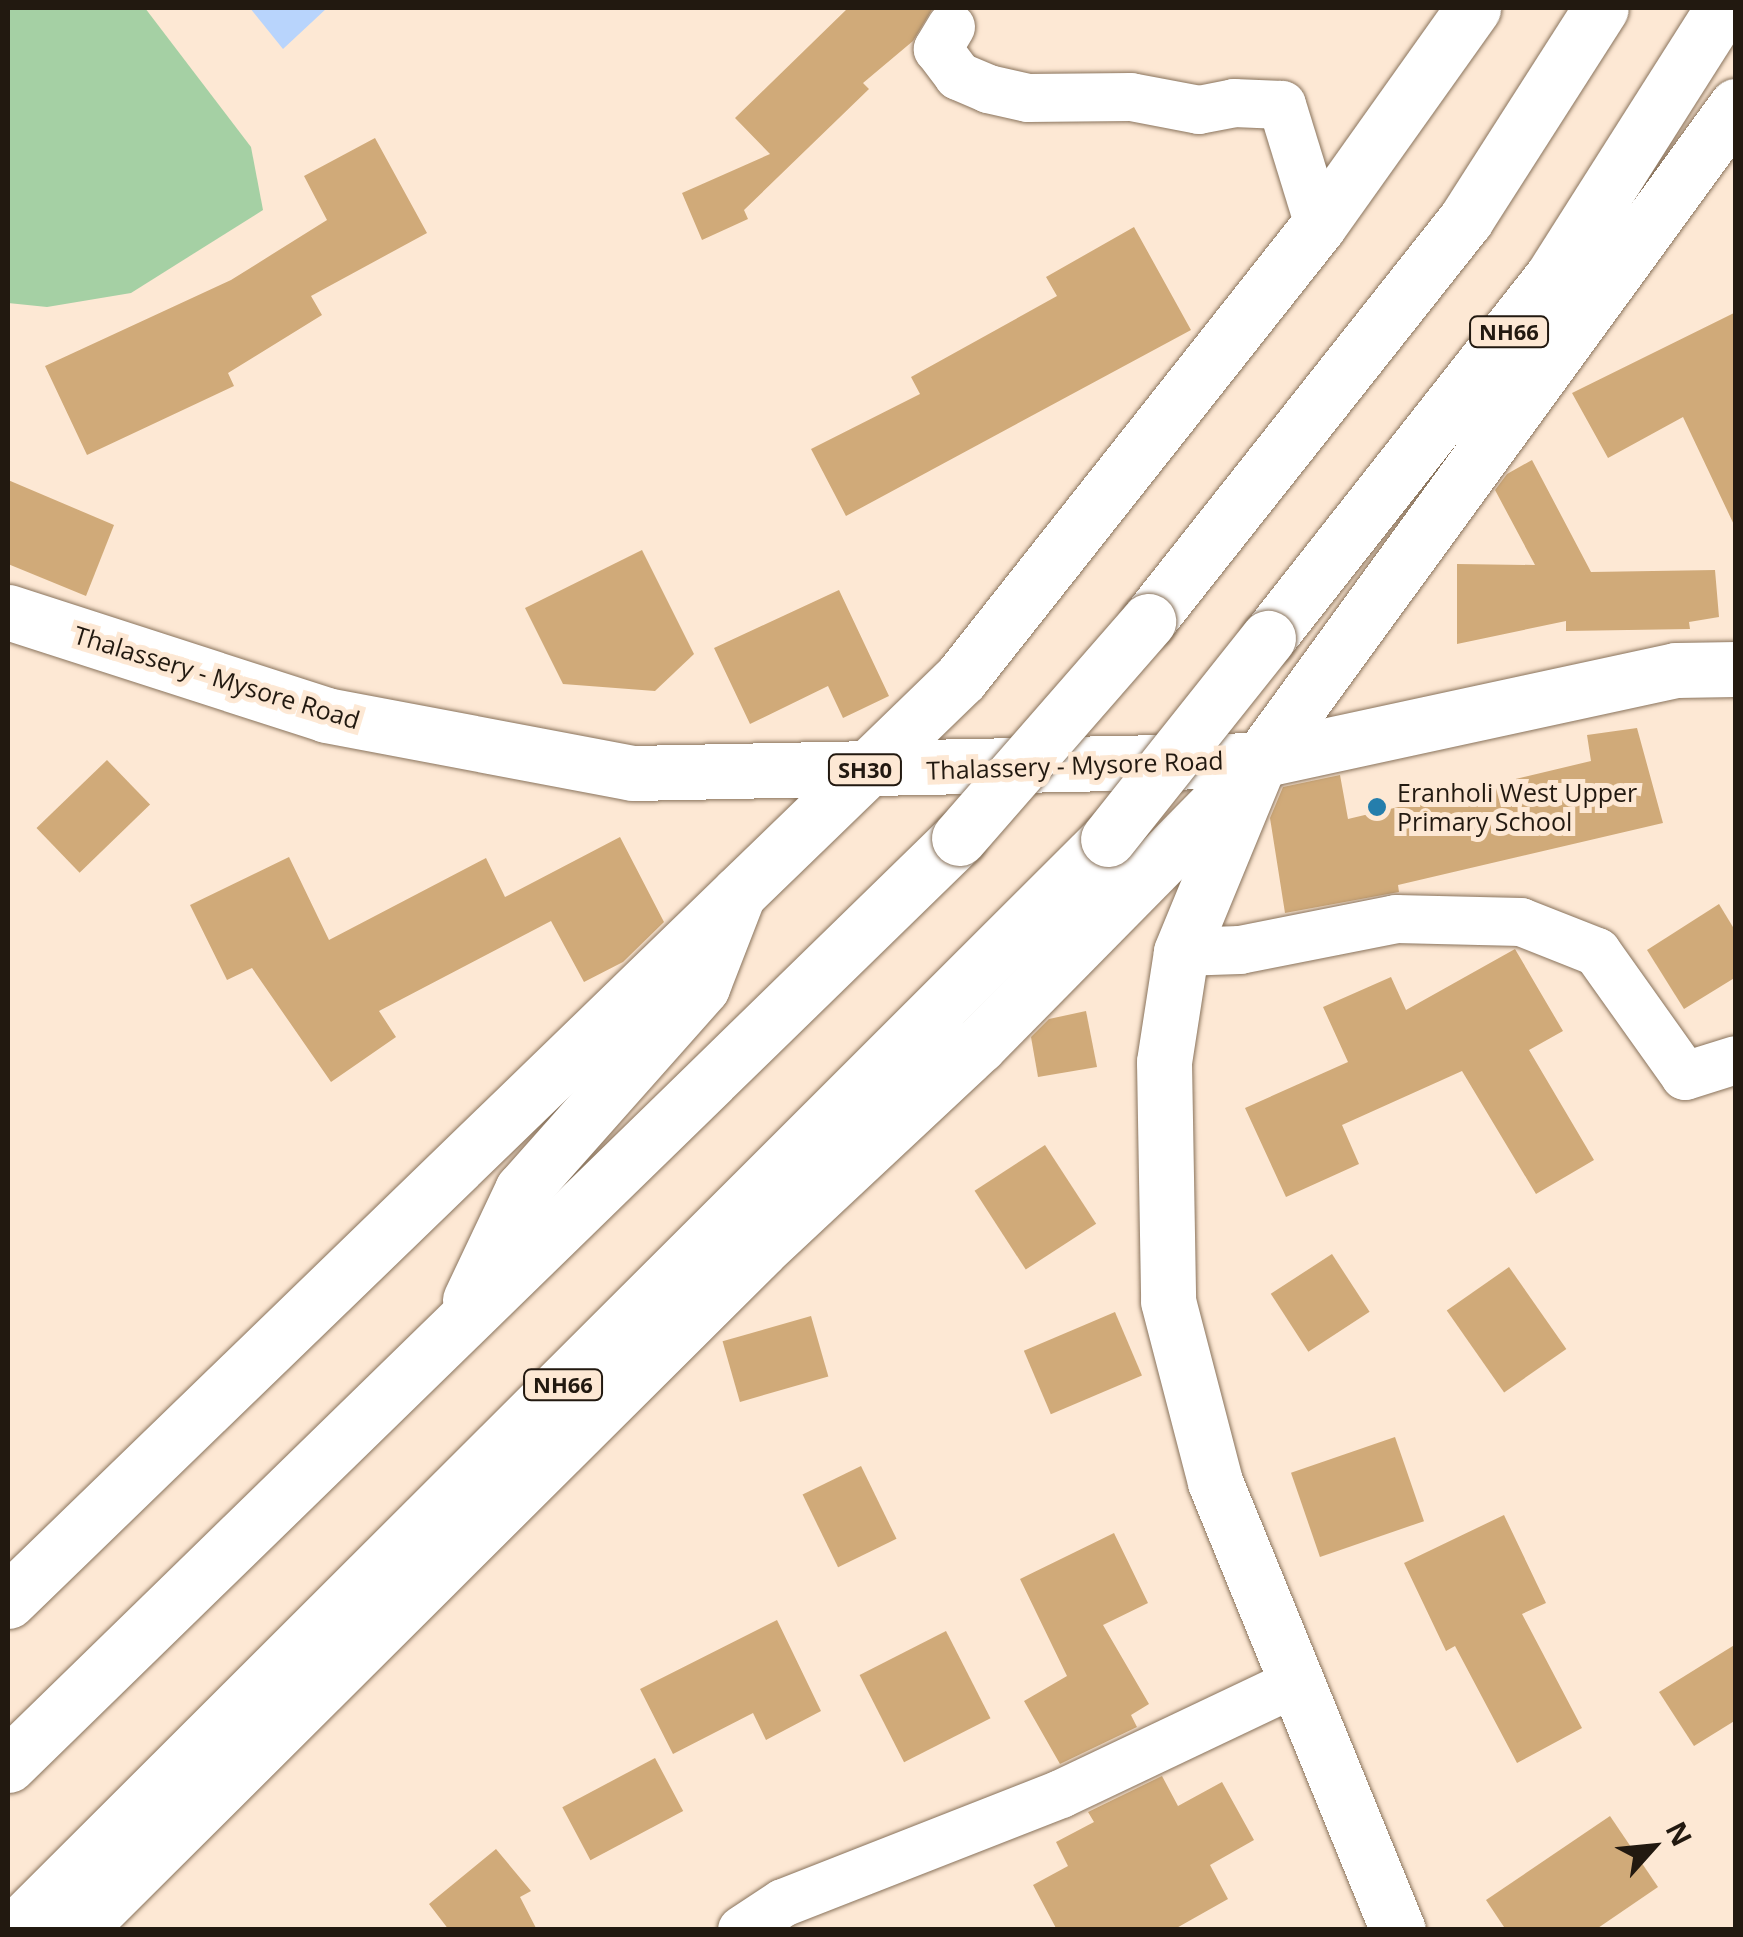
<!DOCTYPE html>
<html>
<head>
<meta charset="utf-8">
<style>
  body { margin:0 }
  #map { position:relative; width:1743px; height:1937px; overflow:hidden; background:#fde8d4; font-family:"Open Sans",sans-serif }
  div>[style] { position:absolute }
  .green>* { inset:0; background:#a5d0a4 }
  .water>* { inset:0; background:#b8d4fc }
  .building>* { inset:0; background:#d0aa79; transform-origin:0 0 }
  .roads { filter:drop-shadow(0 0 2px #89735c) drop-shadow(0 0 2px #89735c) }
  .minor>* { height:48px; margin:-24px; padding:0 24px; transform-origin:24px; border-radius:24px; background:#fff }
  .tertiary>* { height:55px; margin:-27.5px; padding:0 27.5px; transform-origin:27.5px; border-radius:27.5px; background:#fff }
  .secondary>* { height:55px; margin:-27.5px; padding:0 27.5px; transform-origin:27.5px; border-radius:27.5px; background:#fff }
  .primary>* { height:55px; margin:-27.5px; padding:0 27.5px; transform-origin:27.5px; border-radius:27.5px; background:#fff }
  .trunk>* { height:55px; margin:-27.5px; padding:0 27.5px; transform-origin:27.5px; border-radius:27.5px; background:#fff }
  .bridges { filter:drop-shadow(0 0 2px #89735c) drop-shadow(0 0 2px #89735c) }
  .trunk-bridge>* { height:55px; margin:-27.5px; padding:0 27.5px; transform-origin:27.5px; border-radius:27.5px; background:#fff }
  .dots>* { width:28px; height:28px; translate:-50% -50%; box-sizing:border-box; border:5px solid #fde8d4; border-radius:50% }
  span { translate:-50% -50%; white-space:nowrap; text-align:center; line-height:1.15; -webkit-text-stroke:10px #fde8d4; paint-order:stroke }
  .shield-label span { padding:2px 8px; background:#fde8d4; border:2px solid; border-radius:8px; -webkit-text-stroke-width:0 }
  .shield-label { font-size:22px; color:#221910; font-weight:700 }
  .street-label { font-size:25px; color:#221910 }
  .poi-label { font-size:25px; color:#221910 }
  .left { translate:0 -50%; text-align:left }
  .frame { position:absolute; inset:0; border:10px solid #221910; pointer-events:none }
  .north { position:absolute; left:1603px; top:1797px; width:100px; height:100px; -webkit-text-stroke:8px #fde8d4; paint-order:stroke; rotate:63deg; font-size:28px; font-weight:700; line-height:40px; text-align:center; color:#221910 }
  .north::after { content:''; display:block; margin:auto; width:35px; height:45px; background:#221910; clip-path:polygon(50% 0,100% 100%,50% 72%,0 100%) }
</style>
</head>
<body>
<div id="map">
  <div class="green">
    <div style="clip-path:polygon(8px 8px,145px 8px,251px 147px,263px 210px,131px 293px,47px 307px,8px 303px)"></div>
  </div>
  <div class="water">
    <div style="clip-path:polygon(250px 8px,327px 8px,283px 49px)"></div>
  </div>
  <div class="building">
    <div style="clip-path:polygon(848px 8px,933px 8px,913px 41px,863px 83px,869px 89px,744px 210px,748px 219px,702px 240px,682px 193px,770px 154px,735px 118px)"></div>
    <div style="clip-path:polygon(375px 138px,427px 233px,311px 296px,322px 315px,228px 373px,234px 386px,87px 455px,45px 366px,231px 280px,327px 220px,304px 176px)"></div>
    <div style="clip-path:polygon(1134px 227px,1191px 330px,846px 516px,811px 449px,920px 394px,911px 377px,1057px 296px,1046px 277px)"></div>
    <div style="clip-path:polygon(1736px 312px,1736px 529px,1683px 417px,1608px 458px,1572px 393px)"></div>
    <div style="clip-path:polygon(1532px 460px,1591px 572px,1715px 570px,1719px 617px,1689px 622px,1690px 629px,1566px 631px,1566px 621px,1457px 644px,1457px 564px,1535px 565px,1495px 490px,1507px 474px)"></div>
    <div style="clip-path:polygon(8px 480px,114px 525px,86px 596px,8px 564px)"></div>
    <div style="clip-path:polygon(642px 550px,694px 654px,655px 691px,563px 684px,525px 608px)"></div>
    <div style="clip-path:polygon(839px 590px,889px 696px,843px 718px,828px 686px,750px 724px,714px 648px)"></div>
    <div style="clip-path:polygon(1637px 728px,1663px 823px,1398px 885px,1399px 892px,1285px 913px,1270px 818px,1283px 787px,1340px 775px,1348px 819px,1591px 761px,1587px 735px)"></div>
    <div style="left:107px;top:760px;width:62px;height:98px;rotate:46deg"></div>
    <div style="clip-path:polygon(620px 837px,664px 922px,623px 962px,584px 982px,551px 921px,379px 1011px,396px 1037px,331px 1082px,252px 968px,227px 980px,190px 905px,289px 857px,329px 940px,486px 858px,505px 897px)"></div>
    <div style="clip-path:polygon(1719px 904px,1736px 932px,1736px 977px,1684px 1009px,1647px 950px)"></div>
    <div style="clip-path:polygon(1515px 949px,1563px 1031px,1529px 1050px,1594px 1160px,1536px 1194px,1462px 1071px,1342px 1125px,1359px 1164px,1286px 1197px,1245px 1108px,1348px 1062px,1323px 1007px,1391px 977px,1406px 1010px)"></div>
    <div style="clip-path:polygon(1086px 1011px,1097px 1067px,1038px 1077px,1031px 1037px,1049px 1019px)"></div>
    <div style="left:1045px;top:1145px;width:94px;height:84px;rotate:57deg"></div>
    <div style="left:1332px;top:1254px;width:69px;height:73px;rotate:57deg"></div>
    <div style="left:1509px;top:1267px;width:100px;height:76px;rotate:55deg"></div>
    <div style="left:1115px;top:1312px;width:69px;height:99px;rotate:67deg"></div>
    <div style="left:811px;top:1316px;width:63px;height:92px;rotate:74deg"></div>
    <div style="left:1395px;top:1437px;width:89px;height:110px;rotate:71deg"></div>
    <div style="left:861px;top:1466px;width:81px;height:65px;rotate:64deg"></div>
    <div style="clip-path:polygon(1504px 1515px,1546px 1603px,1522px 1614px,1582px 1728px,1517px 1763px,1455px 1646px,1446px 1651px,1404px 1563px)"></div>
    <div style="clip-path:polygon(1114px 1533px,1148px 1603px,1103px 1625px,1149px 1704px,1131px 1715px,1137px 1727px,1060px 1764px,1024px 1701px,1067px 1676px,1020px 1579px)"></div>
    <div style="clip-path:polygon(777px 1620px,821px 1711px,766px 1740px,753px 1713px,673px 1754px,640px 1689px)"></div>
    <div style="left:946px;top:1631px;width:98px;height:97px;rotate:63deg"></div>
    <div style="clip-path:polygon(1736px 1644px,1736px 1720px,1694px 1746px,1659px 1692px)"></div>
    <div style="left:655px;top:1758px;width:60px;height:105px;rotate:62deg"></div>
    <div style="clip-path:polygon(1162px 1776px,1178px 1806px,1222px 1782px,1254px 1840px,1210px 1865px,1228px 1899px,1173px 1930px,1057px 1930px,1033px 1885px,1068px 1866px,1056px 1842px,1094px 1822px,1088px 1812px)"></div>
    <div style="clip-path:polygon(1610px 1816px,1658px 1887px,1595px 1930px,1506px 1930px,1486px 1900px)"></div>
    <div style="clip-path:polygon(496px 1849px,531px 1891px,520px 1897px,537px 1930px,449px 1930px,429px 1904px)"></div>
  </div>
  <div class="roads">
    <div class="minor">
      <div style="left:951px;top:27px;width:26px;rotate:121deg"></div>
      <div style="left:938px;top:49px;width:34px;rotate:53deg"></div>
      <div style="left:958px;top:76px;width:33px;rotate:23deg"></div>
      <div style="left:988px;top:89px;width:41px;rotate:12.7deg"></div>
      <div style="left:1028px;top:98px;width:103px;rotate:-0.6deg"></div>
      <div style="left:1131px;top:97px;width:69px;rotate:10.8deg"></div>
      <div style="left:1199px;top:110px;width:36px;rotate:-11deg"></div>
      <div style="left:1234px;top:103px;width:48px;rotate:2.4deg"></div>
      <div style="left:1282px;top:105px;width:126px;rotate:72.9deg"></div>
      <div style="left:1181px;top:952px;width:59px;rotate:-1.9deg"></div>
      <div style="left:1240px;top:950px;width:159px;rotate:-11.2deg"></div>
      <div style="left:1396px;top:919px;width:125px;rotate:1.4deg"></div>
      <div style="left:1521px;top:922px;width:82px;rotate:21.5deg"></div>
      <div style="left:1597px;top:952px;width:152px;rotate:54.6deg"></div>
      <div style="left:1685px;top:1076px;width:53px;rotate:-17.4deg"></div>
      <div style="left:742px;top:1930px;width:49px;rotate:-33.4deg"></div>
      <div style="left:783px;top:1903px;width:299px;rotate:-21.4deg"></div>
      <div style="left:1061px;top:1794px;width:259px;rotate:-25.4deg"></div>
    </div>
    <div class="tertiary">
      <div style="left:8px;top:1601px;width:1327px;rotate:-44.08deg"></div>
      <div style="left:961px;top:678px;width:577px;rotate:-51.68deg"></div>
      <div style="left:1319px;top:225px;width:266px;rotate:-54.6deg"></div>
      <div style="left:77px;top:1930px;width:965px;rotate:-44.87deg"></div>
      <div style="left:761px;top:1249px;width:299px;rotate:-43.1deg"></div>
      <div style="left:979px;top:1045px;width:400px;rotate:-45.4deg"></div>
      <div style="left:1260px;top:760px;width:809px;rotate:-53.95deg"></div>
    </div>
    <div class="secondary">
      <div style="left:1260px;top:760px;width:208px;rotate:112.4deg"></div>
      <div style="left:1181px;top:952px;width:111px;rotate:98.8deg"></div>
      <div style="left:1164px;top:1062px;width:239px;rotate:89deg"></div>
      <div style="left:1168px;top:1301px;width:187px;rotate:75.4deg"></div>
      <div style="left:1215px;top:1482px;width:484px;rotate:67.8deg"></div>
    </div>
    <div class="primary">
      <div style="left:8px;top:612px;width:334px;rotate:17.9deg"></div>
      <div style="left:326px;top:715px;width:312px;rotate:10.7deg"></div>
      <div style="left:633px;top:773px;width:627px;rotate:-1.19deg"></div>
      <div style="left:1260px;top:760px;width:426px;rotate:-12.2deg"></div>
      <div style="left:1676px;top:670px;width:60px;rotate:-1deg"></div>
    </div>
    <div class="trunk">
      <div style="left:1148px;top:621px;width:513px;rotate:-51.65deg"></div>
      <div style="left:1466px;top:219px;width:250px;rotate:-57.4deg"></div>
      <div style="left:1268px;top:638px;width:463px;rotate:-51.8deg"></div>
      <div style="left:1554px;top:274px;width:315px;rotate:-57.6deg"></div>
      <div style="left:876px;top:1108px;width:37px;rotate:-44deg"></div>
      <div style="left:903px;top:1082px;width:85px;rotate:-26deg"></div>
      <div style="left:470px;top:1300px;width:122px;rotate:-64.7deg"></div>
      <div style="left:522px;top:1190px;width:271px;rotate:-48.4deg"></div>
      <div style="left:702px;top:987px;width:100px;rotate:-68.8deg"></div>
      <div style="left:8px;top:1765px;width:1328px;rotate:-44.27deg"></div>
      <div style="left:15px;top:1930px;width:1544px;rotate:-44.95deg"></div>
    </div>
  </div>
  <div class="bridges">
    <div class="trunk-bridge">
      <div style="left:959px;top:838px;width:288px;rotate:-48.9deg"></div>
      <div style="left:1108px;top:839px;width:257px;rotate:-51.5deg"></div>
    </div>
  </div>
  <div class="dots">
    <div style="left:1377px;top:807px;background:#257eac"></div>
  </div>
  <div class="shield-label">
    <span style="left:1509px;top:332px">NH66</span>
    <span style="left:865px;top:770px">SH30</span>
    <span style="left:563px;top:1385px">NH66</span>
  </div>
  <div class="street-label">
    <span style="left:217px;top:677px;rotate:17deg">Thalassery - Mysore Road</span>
    <span style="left:1075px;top:765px;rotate:-2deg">Thalassery - Mysore Road</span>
  </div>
  <div class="poi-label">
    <span class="left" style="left:1397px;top:807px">Eranholi West Upper<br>Primary School</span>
  </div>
  <div class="frame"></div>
  <div class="north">N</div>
</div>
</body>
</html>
